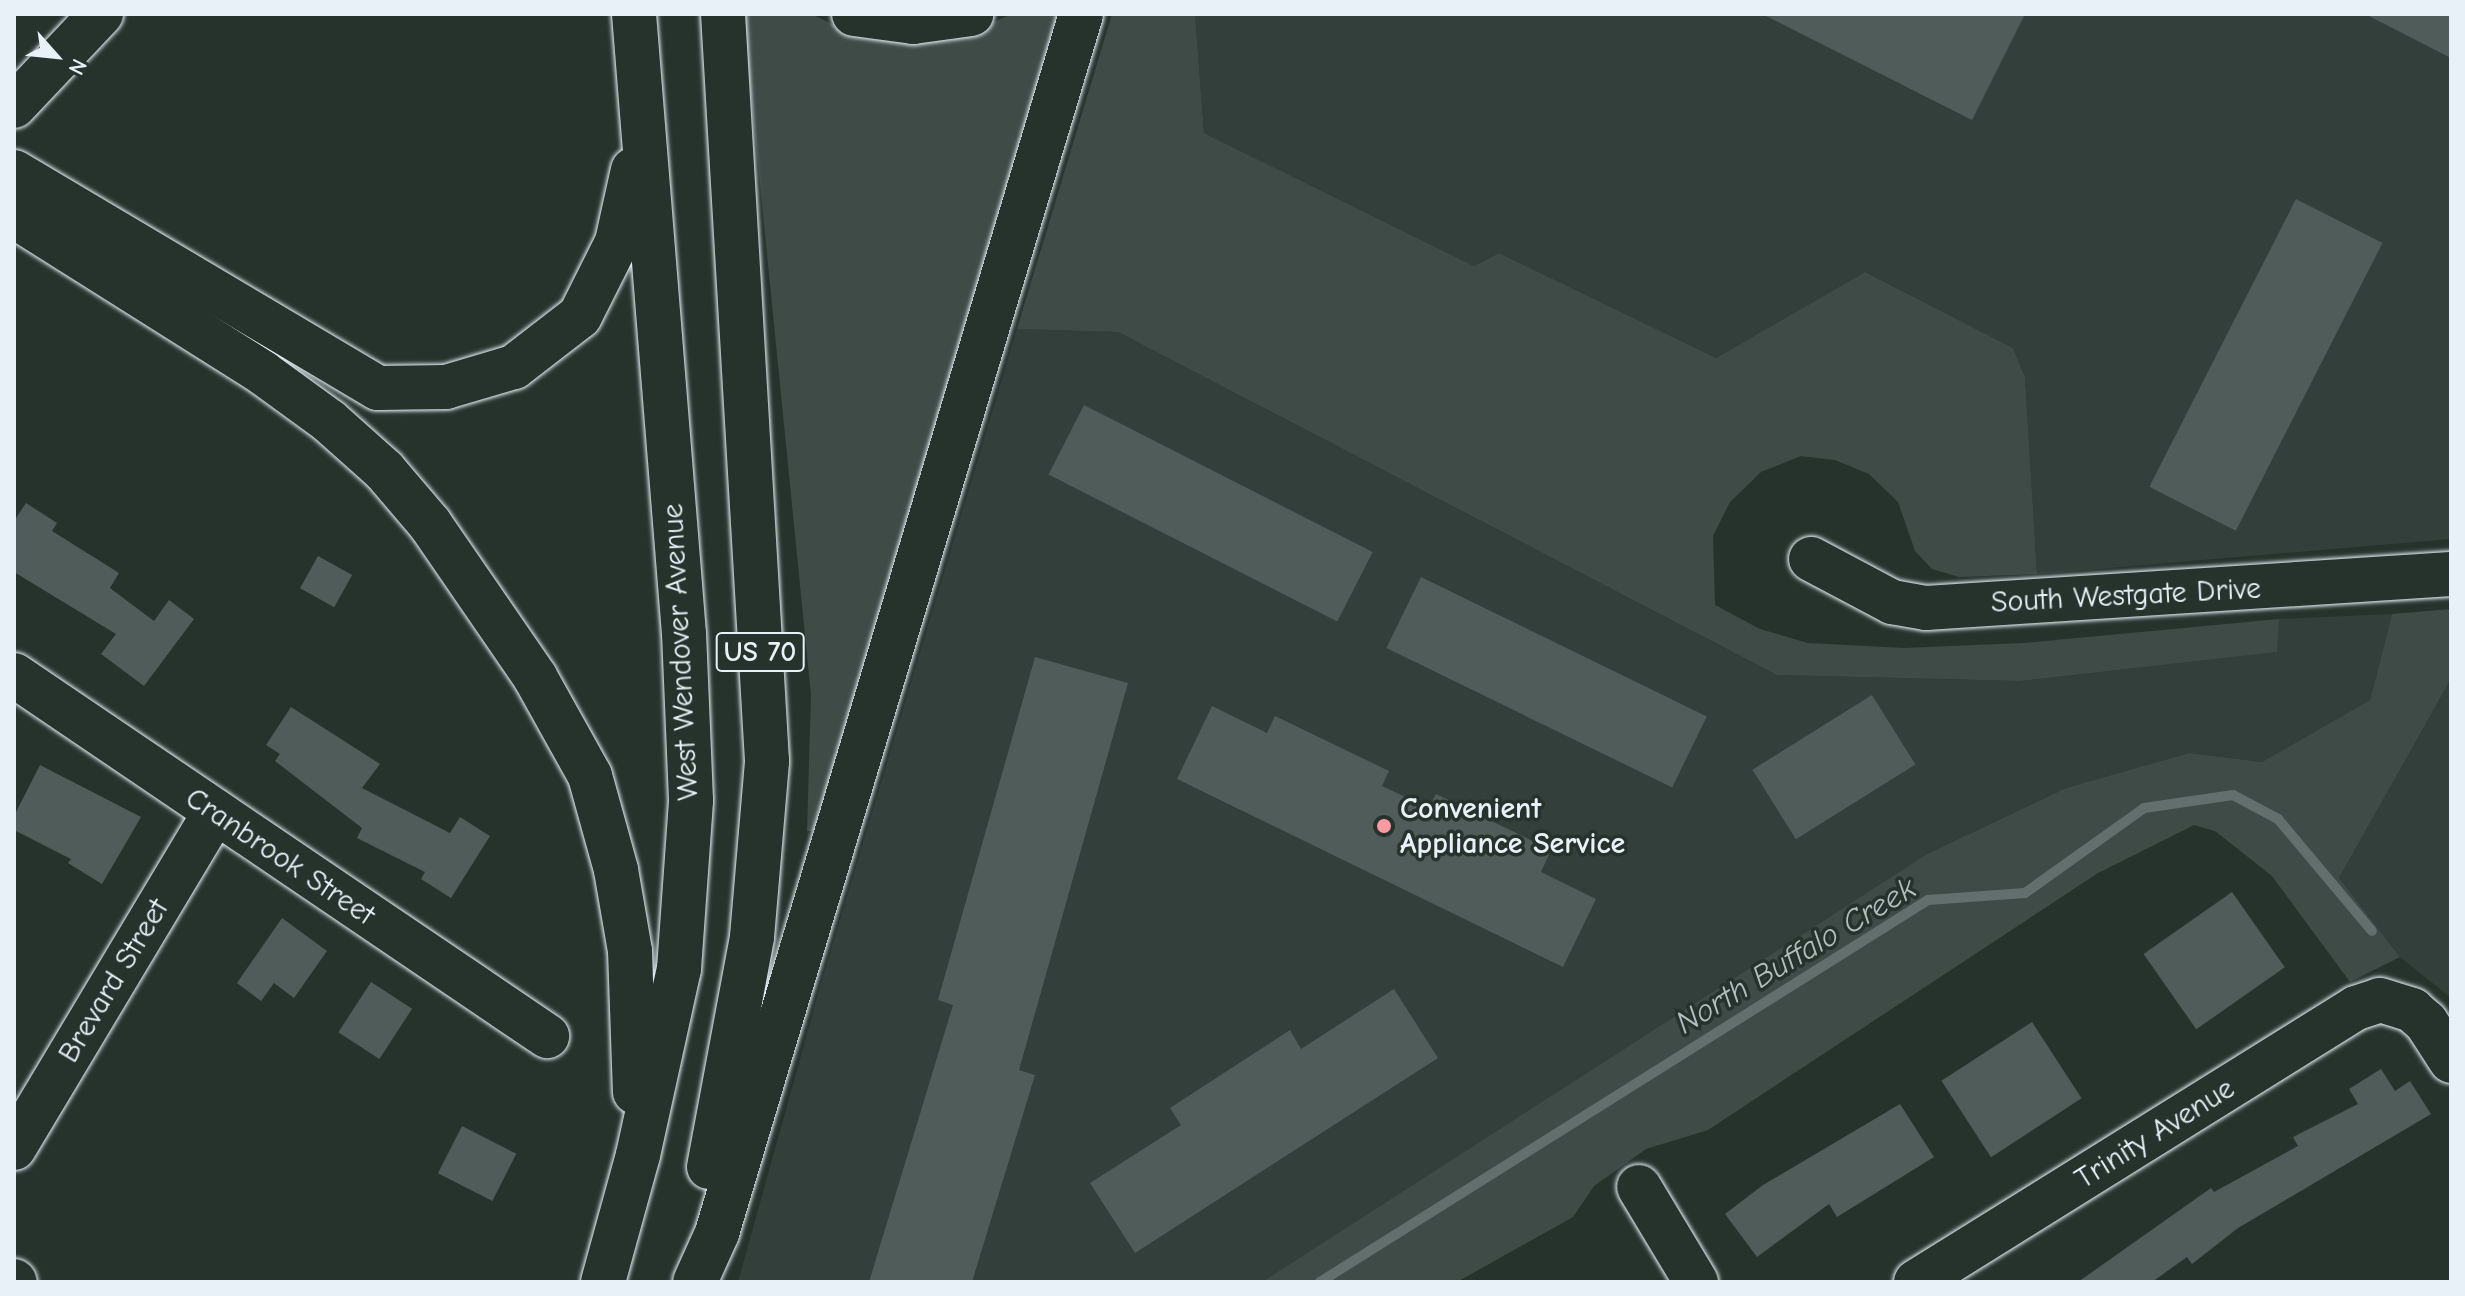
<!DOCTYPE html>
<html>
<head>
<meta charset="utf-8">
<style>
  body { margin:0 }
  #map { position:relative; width:2465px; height:1296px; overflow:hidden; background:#26332d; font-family:"Comic Neue",sans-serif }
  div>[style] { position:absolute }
  .built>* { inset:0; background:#333f3a }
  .green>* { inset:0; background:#3e4b47 }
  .stream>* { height:10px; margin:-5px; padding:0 5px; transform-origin:5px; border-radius:5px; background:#636f6d }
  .building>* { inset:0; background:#505c59; transform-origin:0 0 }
  .roads { filter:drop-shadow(0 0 2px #e8f1f8) drop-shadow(0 0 2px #e8f1f8) }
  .minor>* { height:44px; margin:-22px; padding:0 22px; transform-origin:22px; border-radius:22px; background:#26332d }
  .major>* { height:44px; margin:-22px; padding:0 22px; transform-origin:22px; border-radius:22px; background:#26332d }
  .highway>* { height:44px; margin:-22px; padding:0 22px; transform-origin:22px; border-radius:22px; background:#26332d }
  .dots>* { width:22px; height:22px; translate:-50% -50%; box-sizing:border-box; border:4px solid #26332d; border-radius:50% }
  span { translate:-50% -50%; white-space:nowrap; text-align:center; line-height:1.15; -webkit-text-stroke:7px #26332d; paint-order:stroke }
  .shield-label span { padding:2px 6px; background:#26332d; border:2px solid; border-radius:6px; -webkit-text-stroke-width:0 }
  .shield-label { font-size:28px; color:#e8f1f8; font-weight:700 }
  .street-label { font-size:30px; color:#e8f1f8 }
  .poi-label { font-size:30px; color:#e8f1f8; font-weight:700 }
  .left { translate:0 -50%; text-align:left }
  .water-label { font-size:32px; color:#b3bdc0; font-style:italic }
  .frame { position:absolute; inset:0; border:16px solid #e8f1f8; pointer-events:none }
  .north { position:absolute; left:16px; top:16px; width:80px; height:80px; -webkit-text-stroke:6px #26332d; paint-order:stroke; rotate:117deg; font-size:22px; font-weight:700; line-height:32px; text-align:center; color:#e8f1f8 }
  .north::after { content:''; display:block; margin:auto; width:28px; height:36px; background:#e8f1f8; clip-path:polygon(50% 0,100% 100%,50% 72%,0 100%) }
</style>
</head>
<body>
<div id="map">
  <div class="built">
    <div style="clip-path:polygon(1195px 14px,2451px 14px,2451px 539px,2037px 574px,2025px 377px,2013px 348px,1865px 272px,1716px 358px,1499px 253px,1474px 266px,1204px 133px)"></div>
    <div style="clip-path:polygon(1017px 329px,1118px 332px,1777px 675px,2020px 681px,2276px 652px,2279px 619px,2392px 614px,2370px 700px,2262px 762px,2189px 753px,2066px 788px,1927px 854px,1262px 1282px,738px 1282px,820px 987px)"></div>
    <div style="clip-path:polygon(2451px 679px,2451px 998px,2400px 957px,2339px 878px)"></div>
  </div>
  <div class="green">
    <div style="clip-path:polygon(743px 14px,811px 14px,862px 38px,909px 43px,952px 40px,1012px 14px,1067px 14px,857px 707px,814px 831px,807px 831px,811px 695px)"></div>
    <div style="clip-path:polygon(1112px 14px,1195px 14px,1204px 133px,1474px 266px,1499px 253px,1716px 358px,1865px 272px,2013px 348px,2025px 377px,2037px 574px,1959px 577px,1932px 569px,1915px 551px,1898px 502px,1869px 474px,1835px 460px,1801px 456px,1761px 472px,1730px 502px,1713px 536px,1715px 605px,1760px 629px,1808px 643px,1904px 648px,2023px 643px,2279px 619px,2277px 652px,2020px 681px,1777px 675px,1118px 332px,1017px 329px)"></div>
    <div style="clip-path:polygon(2451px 609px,2451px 679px,2339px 878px,2400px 957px,2350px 982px,2272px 876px,2215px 831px,2194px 825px,2098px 873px,1708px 1130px,1646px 1149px,1594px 1186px,1573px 1217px,1457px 1282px,1262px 1282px,1927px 854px,2066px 788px,2189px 753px,2262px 762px,2370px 700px,2392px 614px)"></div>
  </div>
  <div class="stream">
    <div style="left:1320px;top:1282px;width:718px;rotate:-32.14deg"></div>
    <div style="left:1928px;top:900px;width:97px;rotate:-4.1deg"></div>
    <div style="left:2025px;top:893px;width:146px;rotate:-35.5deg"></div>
    <div style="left:2144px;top:808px;width:90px;rotate:-8.3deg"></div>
    <div style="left:2233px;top:795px;width:51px;rotate:28.1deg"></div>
    <div style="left:2278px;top:819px;width:146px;rotate:50deg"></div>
  </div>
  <div class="building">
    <div style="clip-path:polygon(1762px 14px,2025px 14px,1972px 120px)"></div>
    <div style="clip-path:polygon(2365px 14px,2451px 14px,2451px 58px)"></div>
    <div style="left:2296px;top:199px;width:97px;height:323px;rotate:27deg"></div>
    <div style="left:1084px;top:405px;width:324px;height:78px;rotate:27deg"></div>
    <div style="clip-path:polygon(26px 503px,57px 523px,52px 531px,119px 573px,110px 588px,154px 621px,169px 600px,194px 619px,144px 686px,101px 654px,116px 634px,14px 572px,14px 521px)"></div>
    <div style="left:318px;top:556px;width:39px;height:37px;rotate:29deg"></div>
    <div style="left:1421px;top:577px;width:318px;height:79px;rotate:26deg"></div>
    <div style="clip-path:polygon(1035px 657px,1128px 683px,1019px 1070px,1035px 1075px,972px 1282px,869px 1282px,953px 1005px,938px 1000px)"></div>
    <div style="left:1872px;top:695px;width:82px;height:141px;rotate:58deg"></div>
    <div style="clip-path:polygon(1212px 706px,1267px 733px,1275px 716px,1389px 771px,1382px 786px,1429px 808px,1436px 794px,1551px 850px,1541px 872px,1596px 899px,1563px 967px,1177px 779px)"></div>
    <div style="clip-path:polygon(291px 707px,380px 764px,362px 788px,450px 833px,460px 817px,490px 836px,451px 898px,421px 879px,425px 872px,357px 838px,362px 828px,275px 761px,280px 754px,266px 745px)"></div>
    <div style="clip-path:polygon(40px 765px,141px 817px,102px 884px,68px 863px,71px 859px,14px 830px,14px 816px)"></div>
    <div style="left:2232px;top:892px;width:92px;height:108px;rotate:55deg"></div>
    <div style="clip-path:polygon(282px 918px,327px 951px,294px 998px,274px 983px,261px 1001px,237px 983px)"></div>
    <div style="left:371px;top:982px;width:49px;height:60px;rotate:33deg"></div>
    <div style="clip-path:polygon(1394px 989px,1438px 1058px,1135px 1253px,1090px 1183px,1181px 1125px,1170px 1108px,1290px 1030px,1301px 1049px)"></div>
    <div style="left:2032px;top:1022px;width:91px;height:108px;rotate:57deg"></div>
    <div style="clip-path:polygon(2381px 1069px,2395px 1091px,2410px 1081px,2431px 1114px,2238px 1228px,2192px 1264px,2187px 1257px,2152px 1282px,2078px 1282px,2211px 1188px,2214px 1192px,2298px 1146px,2293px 1137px,2358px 1104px,2349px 1089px)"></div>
    <div style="clip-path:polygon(1900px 1104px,1934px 1157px,1837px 1217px,1829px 1204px,1757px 1257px,1725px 1214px,1763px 1185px)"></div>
    <div style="left:462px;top:1126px;width:61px;height:53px;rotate:27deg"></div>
  </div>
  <div class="roads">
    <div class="minor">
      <div style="left:1811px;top:559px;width:92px;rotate:28deg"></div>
      <div style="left:1892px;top:602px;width:35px;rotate:10deg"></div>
      <div style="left:1926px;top:608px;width:526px;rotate:-3.71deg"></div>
      <div style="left:14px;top:675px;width:644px;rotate:34.11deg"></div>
      <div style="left:14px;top:1148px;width:389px;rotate:-59.1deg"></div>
      <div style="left:1639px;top:1187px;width:111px;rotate:59deg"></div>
      <div style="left:14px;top:1281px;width:1px;rotate:45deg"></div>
      <div style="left:1916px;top:1282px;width:518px;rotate:-31.91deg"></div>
      <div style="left:2356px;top:1008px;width:25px;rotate:-18deg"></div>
      <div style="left:2380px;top:1000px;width:34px;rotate:17deg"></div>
      <div style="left:2412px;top:1010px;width:18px;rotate:41deg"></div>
      <div style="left:2426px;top:1022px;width:46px;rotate:57.3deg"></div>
    </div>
    <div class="major">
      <div style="left:14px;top:106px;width:127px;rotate:-46.6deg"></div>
    </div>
    <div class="highway">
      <div style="left:854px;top:14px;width:60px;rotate:7.7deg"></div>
      <div style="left:913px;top:22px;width:59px;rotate:-7.9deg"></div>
      <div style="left:14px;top:172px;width:423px;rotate:30.7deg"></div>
      <div style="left:378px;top:388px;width:68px;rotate:-0.8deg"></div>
      <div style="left:446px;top:387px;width:71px;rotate:-16.4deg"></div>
      <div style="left:514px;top:367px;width:83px;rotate:-37.7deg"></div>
      <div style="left:580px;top:316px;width:83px;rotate:-63.4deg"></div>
      <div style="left:617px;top:242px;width:74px;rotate:-77.5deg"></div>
      <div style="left:14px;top:216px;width:294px;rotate:32.2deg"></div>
      <div style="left:263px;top:373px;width:82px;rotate:36deg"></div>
      <div style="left:329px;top:421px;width:74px;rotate:41.7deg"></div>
      <div style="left:384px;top:470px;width:71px;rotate:49.6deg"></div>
      <div style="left:430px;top:524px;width:186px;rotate:55.5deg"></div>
      <div style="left:535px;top:677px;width:113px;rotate:60.9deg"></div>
      <div style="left:590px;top:776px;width:98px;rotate:74.5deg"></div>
      <div style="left:616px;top:870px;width:82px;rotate:80.2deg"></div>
      <div style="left:630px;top:951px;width:141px;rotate:88deg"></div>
      <div style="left:709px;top:1167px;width:234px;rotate:-79.4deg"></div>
      <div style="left:752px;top:937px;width:177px;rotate:-85.1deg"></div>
      <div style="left:767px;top:761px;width:748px;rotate:-93.37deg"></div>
      <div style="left:603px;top:1282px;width:132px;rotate:-74.6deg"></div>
      <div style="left:638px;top:1155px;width:190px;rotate:-77.6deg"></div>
      <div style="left:679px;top:969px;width:169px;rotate:-85.9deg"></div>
      <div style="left:691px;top:800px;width:166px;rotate:-92.4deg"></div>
      <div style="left:684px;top:634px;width:622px;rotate:-94.61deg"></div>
      <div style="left:695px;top:1282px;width:54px;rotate:-65.8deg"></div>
      <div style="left:717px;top:1233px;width:1272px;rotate:-73.37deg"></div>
    </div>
  </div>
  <div class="dots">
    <div style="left:1384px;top:826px;background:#ff9aa2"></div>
  </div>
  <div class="shield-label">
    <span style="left:760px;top:652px">US 70</span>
  </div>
  <div class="street-label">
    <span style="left:2126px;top:596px;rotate:-3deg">South Westgate Drive</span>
    <span style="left:681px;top:652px;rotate:-93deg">West Wendover Avenue</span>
    <span style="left:280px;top:857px;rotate:34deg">Cranbrook Street</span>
    <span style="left:114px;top:981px;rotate:-59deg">Brevard Street</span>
    <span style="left:2155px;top:1134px;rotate:-32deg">Trinity Avenue</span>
  </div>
  <div class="poi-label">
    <span class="left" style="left:1400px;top:826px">Convenient<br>Appliance Service</span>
  </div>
  <div class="water-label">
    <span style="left:1796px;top:956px;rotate:-31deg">North Buffalo Creek</span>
  </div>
  <div class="frame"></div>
  <div class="north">N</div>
</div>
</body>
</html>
